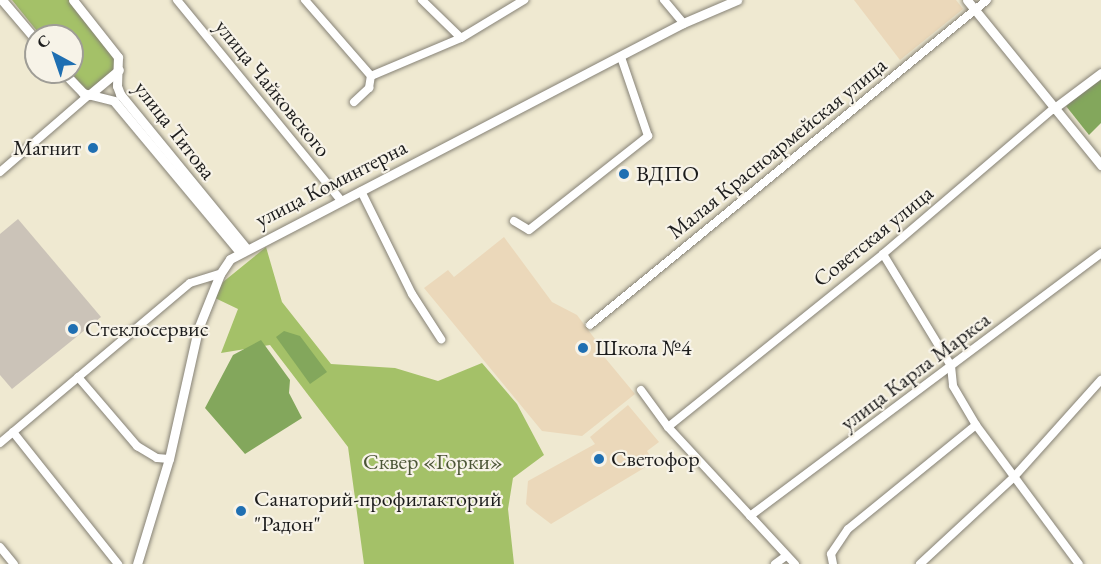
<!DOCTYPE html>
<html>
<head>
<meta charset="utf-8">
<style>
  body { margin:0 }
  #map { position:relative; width:1101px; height:564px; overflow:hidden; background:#efe9d1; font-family:"EB Garamond",serif }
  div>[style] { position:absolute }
  .built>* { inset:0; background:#ebd8ba }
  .industrial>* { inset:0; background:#cbc3b8 }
  .green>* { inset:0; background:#a4c168 }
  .forest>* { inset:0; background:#83a75c }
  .roads { filter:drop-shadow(0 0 2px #868276) drop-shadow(0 0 2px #868276) }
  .minor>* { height:8px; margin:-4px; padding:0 4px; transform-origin:4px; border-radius:4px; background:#fff }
  .tertiary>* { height:9px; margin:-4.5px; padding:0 4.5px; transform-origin:4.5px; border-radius:4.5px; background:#fff }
  .dots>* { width:16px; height:16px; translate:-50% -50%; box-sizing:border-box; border:3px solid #f7f3e8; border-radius:50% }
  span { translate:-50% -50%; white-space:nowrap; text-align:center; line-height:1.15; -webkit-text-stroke:4.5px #f7f3e8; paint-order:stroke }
  .street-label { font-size:22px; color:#1c1c1c }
  .poi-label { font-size:22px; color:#1c1c1c }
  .right { translate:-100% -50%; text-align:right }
  .left { translate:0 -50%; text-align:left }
  .park-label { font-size:22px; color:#4c5637 }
  .north { position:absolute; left:24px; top:24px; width:60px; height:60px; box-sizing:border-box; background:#f7f3e8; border:2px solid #9f9d96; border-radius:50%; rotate:320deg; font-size:16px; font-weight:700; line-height:24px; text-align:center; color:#1c1c1c }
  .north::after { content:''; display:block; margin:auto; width:21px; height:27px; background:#1f6fb2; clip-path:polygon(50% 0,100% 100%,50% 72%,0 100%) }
</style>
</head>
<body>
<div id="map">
  <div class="built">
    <div style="clip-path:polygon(854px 0,956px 0,963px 9px,900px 60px)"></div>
    <div style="clip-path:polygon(504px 237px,552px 302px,577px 315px,601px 347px,601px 353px,635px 394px,582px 436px,542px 431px,424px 288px,448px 270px,454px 277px)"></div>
    <div style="clip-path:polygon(628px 405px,659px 442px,647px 451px,654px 462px,551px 524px,530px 508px,526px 504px,528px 481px,595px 444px,590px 437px)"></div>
  </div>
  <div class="industrial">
    <div style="clip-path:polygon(18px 219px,101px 317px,12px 389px,0 375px,0 234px)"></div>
  </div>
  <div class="green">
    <div style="clip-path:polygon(12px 0,69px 0,114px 57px,116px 68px,90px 91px,84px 89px,71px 72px,72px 36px,41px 36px)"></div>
    <div style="clip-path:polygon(266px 247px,282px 302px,331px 364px,395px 368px,438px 381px,482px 363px,517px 404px,544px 455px,513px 478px,508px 509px,514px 564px,364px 564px,348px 447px,270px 345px,221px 353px,238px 309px,215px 298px,223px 282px)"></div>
  </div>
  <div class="forest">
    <div style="clip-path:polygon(1101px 78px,1101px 123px,1089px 135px,1066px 106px)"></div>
    <div style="clip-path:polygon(284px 331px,300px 336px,327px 372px,310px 384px,276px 337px)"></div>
    <div style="clip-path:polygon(261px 340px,290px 380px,289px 393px,302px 418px,245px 454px,205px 408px,233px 355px)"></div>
  </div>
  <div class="roads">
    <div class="minor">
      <div style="left:177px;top:0;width:257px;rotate:50.7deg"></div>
      <div style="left:305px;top:0;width:101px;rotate:49deg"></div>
      <div style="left:422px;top:0;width:54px;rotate:44.3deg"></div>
      <div style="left:664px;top:0;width:30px;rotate:50deg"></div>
      <div style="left:354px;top:102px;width:21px;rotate:-43deg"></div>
      <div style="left:369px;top:88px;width:12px;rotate:-81deg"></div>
      <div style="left:371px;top:76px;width:98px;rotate:-22.9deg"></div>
      <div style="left:461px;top:38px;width:74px;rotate:-31.1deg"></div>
      <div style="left:0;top:172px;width:118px;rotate:-40.9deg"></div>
      <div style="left:361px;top:191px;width:115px;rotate:63.7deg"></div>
      <div style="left:412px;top:294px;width:54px;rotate:57.2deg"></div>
      <div style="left:514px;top:221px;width:17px;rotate:31deg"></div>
      <div style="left:529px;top:230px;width:152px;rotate:-38.3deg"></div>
      <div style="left:648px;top:136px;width:83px;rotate:-108.9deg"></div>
      <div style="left:883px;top:254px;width:131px;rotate:58.7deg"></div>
      <div style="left:951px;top:366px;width:20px;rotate:84deg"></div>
      <div style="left:953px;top:386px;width:45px;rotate:59.5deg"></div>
      <div style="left:976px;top:425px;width:173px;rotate:53.5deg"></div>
      <div style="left:590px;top:325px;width:513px;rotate:-39.31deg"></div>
      <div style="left:78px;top:377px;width:91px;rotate:49.5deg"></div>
      <div style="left:137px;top:446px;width:23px;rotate:31deg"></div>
      <div style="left:157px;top:458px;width:12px;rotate:5deg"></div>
      <div style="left:641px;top:390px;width:46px;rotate:53.9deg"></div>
      <div style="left:668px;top:427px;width:187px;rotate:47.2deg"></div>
      <div style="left:668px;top:427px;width:276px;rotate:-38.8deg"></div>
      <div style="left:883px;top:254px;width:223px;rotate:-40.5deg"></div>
      <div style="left:13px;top:432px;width:169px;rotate:51.5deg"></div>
      <div style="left:0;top:443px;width:248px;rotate:-40.1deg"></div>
      <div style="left:190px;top:283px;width:31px;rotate:-17deg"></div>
      <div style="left:750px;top:516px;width:439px;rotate:-36.8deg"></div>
      <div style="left:0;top:547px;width:22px;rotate:51deg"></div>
      <div style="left:775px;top:564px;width:14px;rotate:-36deg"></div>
      <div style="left:833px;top:564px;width:10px;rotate:-101deg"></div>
      <div style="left:831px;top:554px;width:30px;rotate:-56deg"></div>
      <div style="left:848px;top:529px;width:165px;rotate:-39.1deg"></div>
      <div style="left:920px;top:564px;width:127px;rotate:-42.8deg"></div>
      <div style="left:1013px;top:478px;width:132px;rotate:-48.1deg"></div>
    </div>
    <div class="tertiary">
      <div style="left:2px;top:0;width:52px;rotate:49.6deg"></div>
      <div style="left:73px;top:0;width:73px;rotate:51.7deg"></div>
      <div style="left:118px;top:57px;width:29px;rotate:92deg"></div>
      <div style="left:117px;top:86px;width:9px;rotate:69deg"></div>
      <div style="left:120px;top:94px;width:199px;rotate:50.7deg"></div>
      <div style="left:967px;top:0;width:213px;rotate:50.9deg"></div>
      <div style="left:63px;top:72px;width:29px;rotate:46deg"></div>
      <div style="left:83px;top:93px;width:32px;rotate:14deg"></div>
      <div style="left:114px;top:101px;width:197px;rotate:50.2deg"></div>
      <div style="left:89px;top:95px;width:39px;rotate:-40deg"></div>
      <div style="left:1053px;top:109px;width:60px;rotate:-36.9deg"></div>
      <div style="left:137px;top:564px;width:110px;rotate:-73.1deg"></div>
      <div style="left:169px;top:459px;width:133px;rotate:-77.4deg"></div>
      <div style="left:198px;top:329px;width:59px;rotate:-68.2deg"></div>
      <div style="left:220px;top:274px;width:18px;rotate:-56deg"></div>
      <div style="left:230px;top:259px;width:511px;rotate:-27.52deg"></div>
      <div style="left:683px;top:23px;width:59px;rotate:-23.1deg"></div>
    </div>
  </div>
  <div class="dots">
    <div style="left:93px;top:148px;background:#1f6fb2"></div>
    <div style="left:624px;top:174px;background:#1f6fb2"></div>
    <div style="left:73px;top:329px;background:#1f6fb2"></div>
    <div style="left:583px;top:348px;background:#1f6fb2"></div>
    <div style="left:599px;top:459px;background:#1f6fb2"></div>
    <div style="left:241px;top:511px;background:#1f6fb2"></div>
  </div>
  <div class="street-label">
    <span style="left:273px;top:88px;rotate:51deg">улица Чайковского</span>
    <span style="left:175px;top:130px;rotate:52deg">улица Титова</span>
    <span style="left:777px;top:148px;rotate:-39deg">Малая Красноармейская улица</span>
    <span style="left:331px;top:183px;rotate:-27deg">улица Коминтерна</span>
    <span style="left:873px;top:236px;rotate:-39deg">Советская улица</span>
    <span style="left:915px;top:371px;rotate:-37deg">улица Карла Маркса</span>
  </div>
  <div class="poi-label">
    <span class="right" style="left:81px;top:148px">Магнит</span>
    <span class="left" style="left:636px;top:174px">ВДПО</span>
    <span class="left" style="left:85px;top:329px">Стеклосервис</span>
    <span class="left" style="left:595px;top:348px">Школа №4</span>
    <span class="left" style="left:611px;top:459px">Светофор</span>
    <span class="left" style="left:254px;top:511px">Санаторий-профилакторий<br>"Радон"</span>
  </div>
  <div class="park-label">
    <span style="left:433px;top:462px">Сквер «Горки»</span>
  </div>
  <div class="north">С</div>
</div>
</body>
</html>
